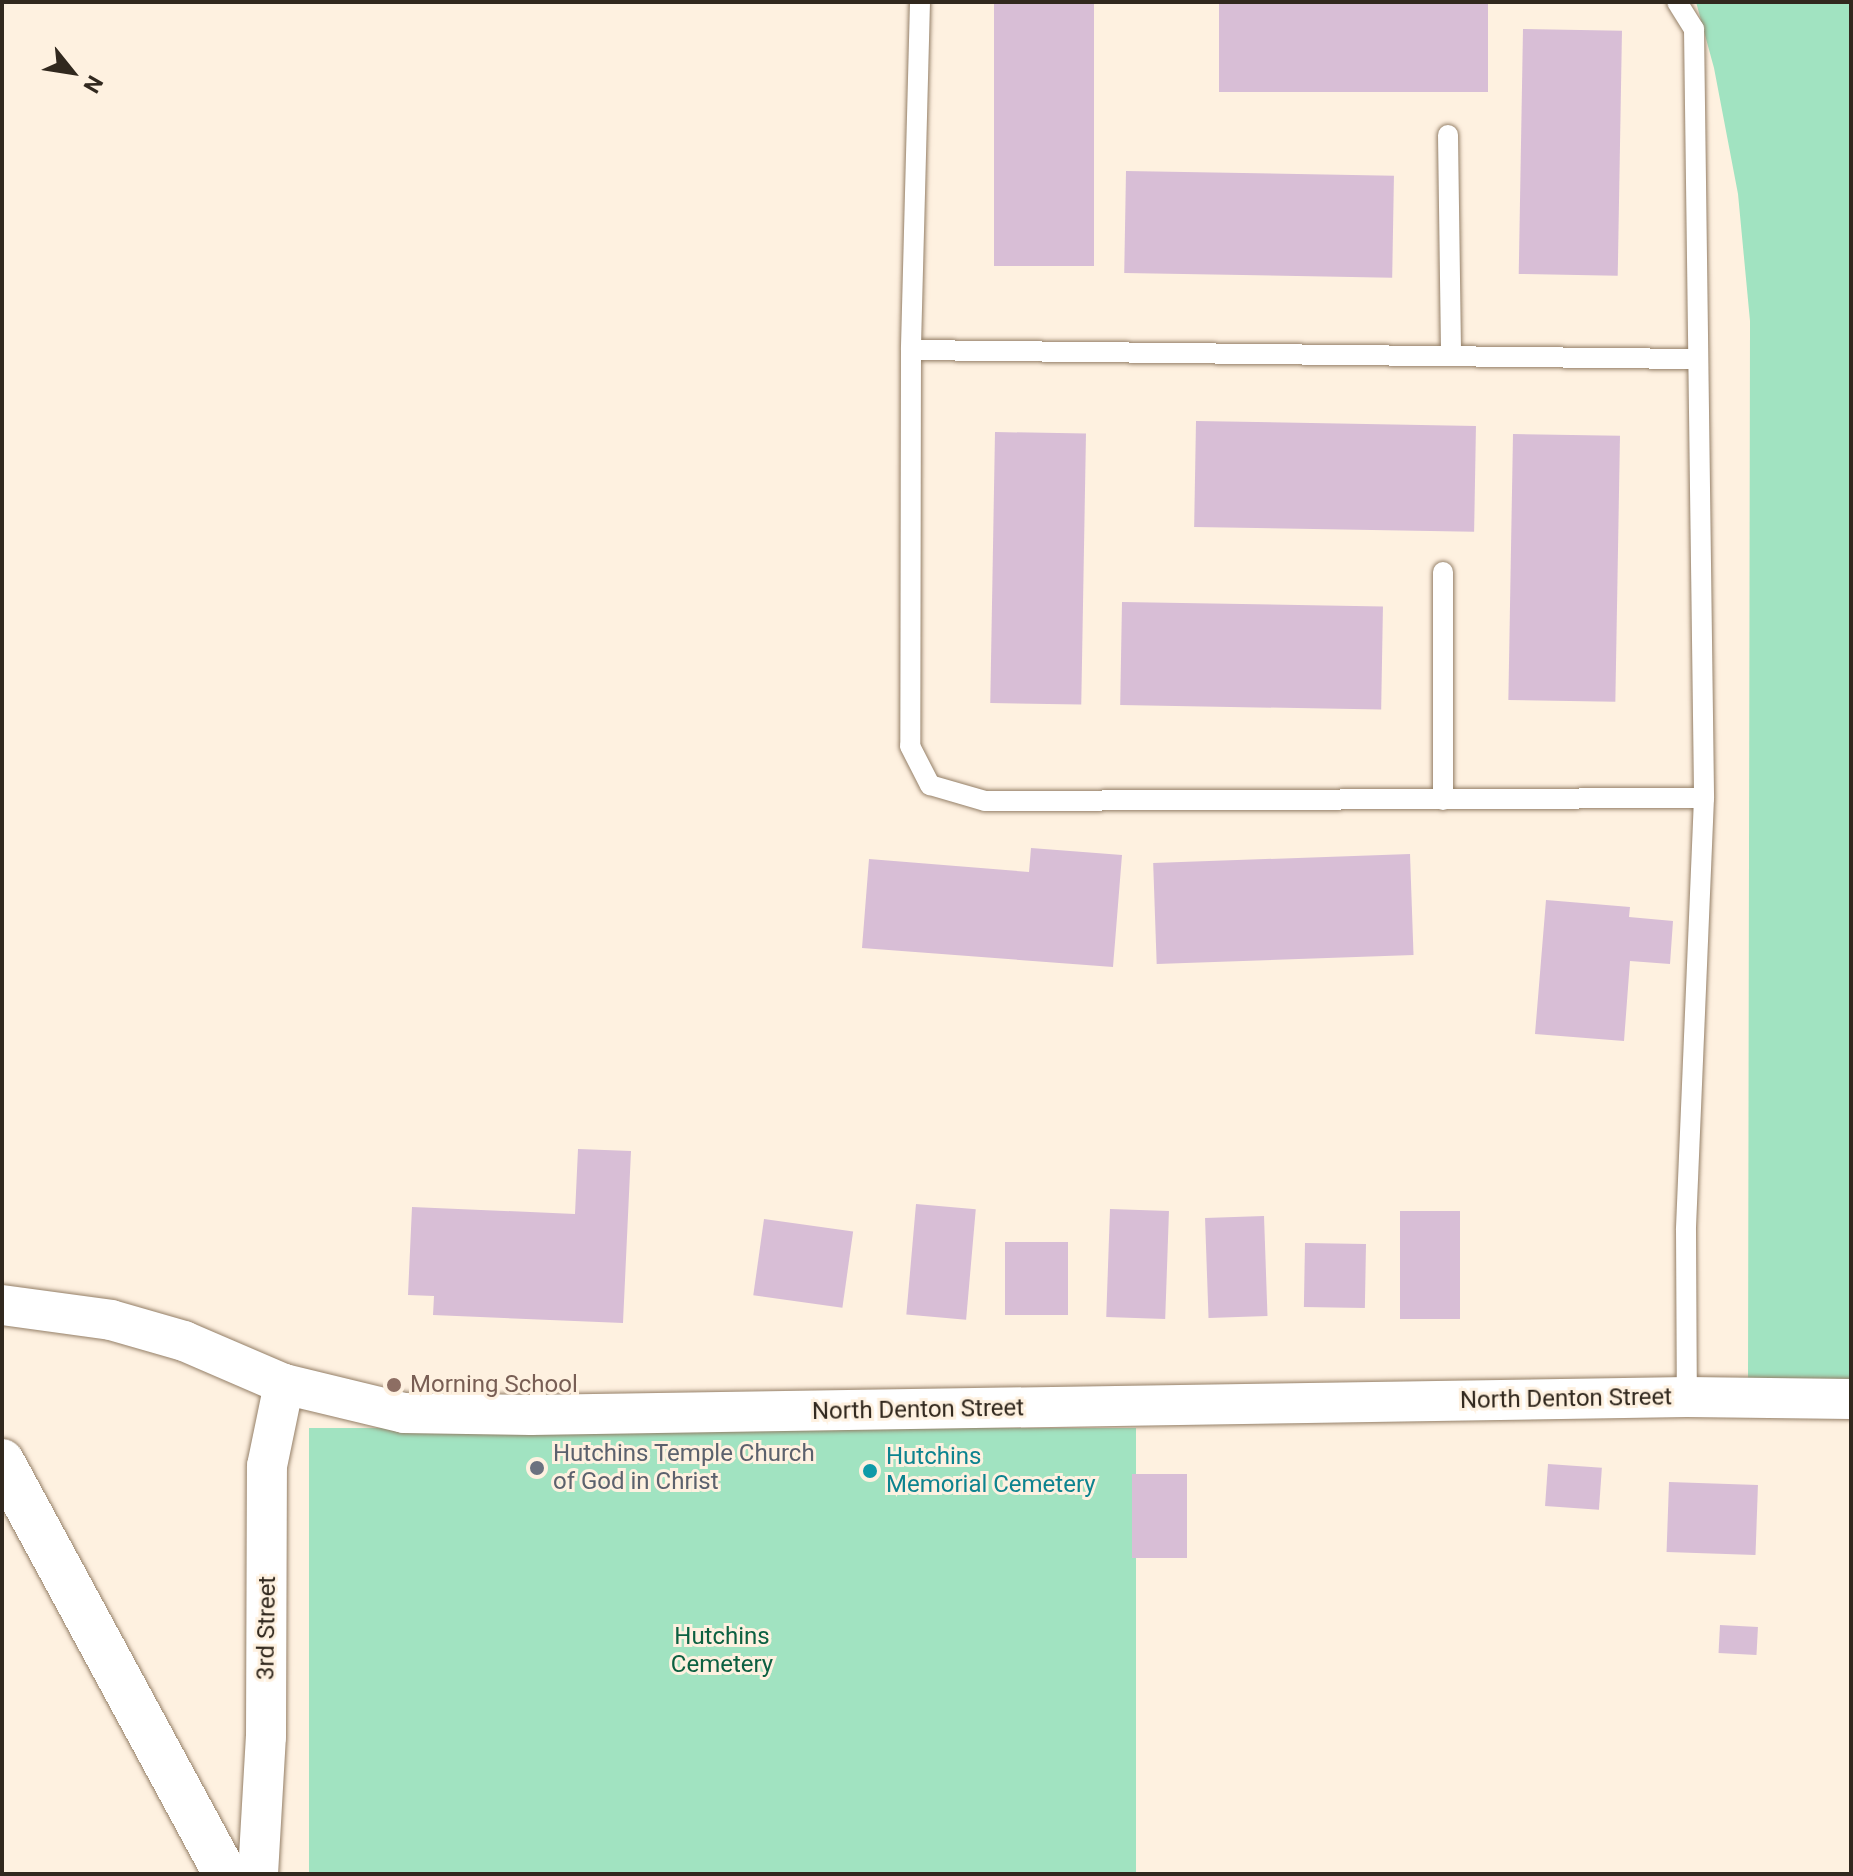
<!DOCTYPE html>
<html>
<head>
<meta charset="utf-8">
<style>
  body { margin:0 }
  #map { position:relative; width:1853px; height:1876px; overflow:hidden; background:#fef1e0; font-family:Roboto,sans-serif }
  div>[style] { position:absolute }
  .green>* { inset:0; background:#a1e3c1; transform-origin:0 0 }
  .building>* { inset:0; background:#d8bed6; transform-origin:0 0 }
  .roads { filter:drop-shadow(0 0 2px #947f67) drop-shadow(0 0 2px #947f67) }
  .service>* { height:20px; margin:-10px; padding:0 10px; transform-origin:10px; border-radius:10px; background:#fff }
  .minor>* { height:40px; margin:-20px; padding:0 20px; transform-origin:20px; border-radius:20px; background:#fff }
  .tertiary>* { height:44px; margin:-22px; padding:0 22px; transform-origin:22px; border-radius:22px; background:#fff }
  .dots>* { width:22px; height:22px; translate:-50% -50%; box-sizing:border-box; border:4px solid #fef1e0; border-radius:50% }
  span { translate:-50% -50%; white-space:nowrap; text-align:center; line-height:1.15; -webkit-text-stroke:6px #fef1e0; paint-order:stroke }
  .education-label { font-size:24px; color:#785e54 }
  .left { translate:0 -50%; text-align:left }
  .street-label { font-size:24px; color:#31281e }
  .worship-label { font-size:24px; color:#5b616d }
  .culture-label { font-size:24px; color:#0d838f }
  .park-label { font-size:24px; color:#0c6041 }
  .frame { position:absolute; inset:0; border:4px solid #31281e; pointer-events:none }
  .north { position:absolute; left:32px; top:32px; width:80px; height:80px; -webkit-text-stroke:6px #fef1e0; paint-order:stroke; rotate:120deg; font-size:22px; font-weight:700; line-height:32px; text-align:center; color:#31281e }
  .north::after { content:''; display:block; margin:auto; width:28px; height:36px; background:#31281e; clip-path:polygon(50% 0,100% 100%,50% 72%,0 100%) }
</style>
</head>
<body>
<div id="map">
  <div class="green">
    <div style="clip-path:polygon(1696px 2px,1851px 2px,1851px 1381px,1748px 1382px,1750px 321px,1738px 194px,1714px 68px)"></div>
    <div style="left:309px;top:1428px;width:827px;height:446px"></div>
  </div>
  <div class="building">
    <div style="left:994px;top:2px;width:100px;height:264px"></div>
    <div style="left:1219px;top:2px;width:269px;height:90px"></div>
    <div style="left:1523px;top:29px;width:99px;height:245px;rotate:1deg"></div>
    <div style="left:1126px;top:171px;width:268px;height:102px;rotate:1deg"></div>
    <div style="left:1196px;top:421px;width:280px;height:106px;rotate:1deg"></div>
    <div style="left:995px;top:432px;width:91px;height:271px;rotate:1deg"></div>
    <div style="left:1513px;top:434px;width:107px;height:266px;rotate:1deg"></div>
    <div style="left:1122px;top:602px;width:261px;height:103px;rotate:1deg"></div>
    <div style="clip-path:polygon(1031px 848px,1122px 855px,1113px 967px,862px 948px,869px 859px,1029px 872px)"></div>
    <div style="left:1410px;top:854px;width:101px;height:257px;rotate:88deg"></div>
    <div style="clip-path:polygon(1546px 900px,1630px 907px,1629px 917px,1673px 921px,1670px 964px,1630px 961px,1624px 1041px,1535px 1034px)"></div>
    <div style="clip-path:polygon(578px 1149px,631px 1151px,623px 1323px,433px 1315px,434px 1296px,408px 1295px,412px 1207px,575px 1214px)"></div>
    <div style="left:916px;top:1204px;width:60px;height:111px;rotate:5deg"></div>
    <div style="left:1110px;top:1209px;width:59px;height:108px;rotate:2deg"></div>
    <div style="left:1400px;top:1211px;width:60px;height:108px"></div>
    <div style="left:1264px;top:1216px;width:100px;height:59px;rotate:88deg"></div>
    <div style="left:764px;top:1219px;width:90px;height:77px;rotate:8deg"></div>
    <div style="left:1068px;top:1242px;width:73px;height:63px;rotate:90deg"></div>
    <div style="left:1305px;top:1243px;width:61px;height:64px;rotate:1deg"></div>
    <div style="left:1548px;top:1464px;width:54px;height:42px;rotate:4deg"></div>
    <div style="left:1132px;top:1474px;width:55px;height:84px"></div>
    <div style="left:1669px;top:1482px;width:89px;height:70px;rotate:2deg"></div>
    <div style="left:1720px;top:1625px;width:38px;height:28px;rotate:3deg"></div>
  </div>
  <div class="roads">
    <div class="service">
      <div style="left:920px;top:2px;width:348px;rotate:91.5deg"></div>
      <div style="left:911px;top:350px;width:396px;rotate:90.1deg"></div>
      <div style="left:910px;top:746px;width:44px;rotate:62.9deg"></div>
      <div style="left:930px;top:785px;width:57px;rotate:16.2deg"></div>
      <div style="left:985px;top:801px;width:719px;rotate:-0.24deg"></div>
      <div style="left:1677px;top:2px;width:32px;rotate:58deg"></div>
      <div style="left:1694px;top:29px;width:769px;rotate:89.25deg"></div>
      <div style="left:1704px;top:798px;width:432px;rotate:92.4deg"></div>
      <div style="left:1686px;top:1230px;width:167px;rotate:89.7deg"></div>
      <div style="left:1448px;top:135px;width:221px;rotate:89.2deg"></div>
      <div style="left:911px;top:350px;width:787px;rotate:0.66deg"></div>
      <div style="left:1443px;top:572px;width:228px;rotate:90deg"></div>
    </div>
    <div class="minor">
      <div style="left:2px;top:1305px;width:110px;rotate:7.8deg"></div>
      <div style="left:111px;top:1320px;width:76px;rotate:16deg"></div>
      <div style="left:184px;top:1341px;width:109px;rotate:23.3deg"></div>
      <div style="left:284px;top:1384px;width:123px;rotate:13.6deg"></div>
      <div style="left:404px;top:1413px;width:127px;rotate:0.9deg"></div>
      <div style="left:531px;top:1415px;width:1156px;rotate:-0.89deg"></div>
      <div style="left:1687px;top:1397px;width:164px;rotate:0.7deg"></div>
      <div style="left:258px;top:1874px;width:137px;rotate:-86.7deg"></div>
      <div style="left:266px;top:1737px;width:271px;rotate:-89.8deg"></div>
      <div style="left:267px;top:1466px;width:84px;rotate:-78.3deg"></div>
    </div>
    <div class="tertiary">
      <div style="left:2px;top:1461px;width:469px;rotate:61.6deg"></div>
    </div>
  </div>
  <div class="dots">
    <div style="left:394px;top:1385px;background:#8d6e63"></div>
    <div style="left:537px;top:1468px;background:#6b7280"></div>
    <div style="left:870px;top:1471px;background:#0f9aa8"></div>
  </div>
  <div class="education-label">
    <span class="left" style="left:410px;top:1385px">Morning School</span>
  </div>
  <div class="street-label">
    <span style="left:1566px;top:1399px;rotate:-1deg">North Denton Street</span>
    <span style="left:918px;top:1410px;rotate:-1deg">North Denton Street</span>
    <span style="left:267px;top:1628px;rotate:-89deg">3rd Street</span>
  </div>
  <div class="worship-label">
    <span class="left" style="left:553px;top:1468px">Hutchins Temple Church<br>of God in Christ</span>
  </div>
  <div class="culture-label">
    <span class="left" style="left:886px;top:1471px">Hutchins<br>Memorial Cemetery</span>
  </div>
  <div class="park-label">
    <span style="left:722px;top:1651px">Hutchins<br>Cemetery</span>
  </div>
  <div class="frame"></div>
  <div class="north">N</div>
</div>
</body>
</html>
